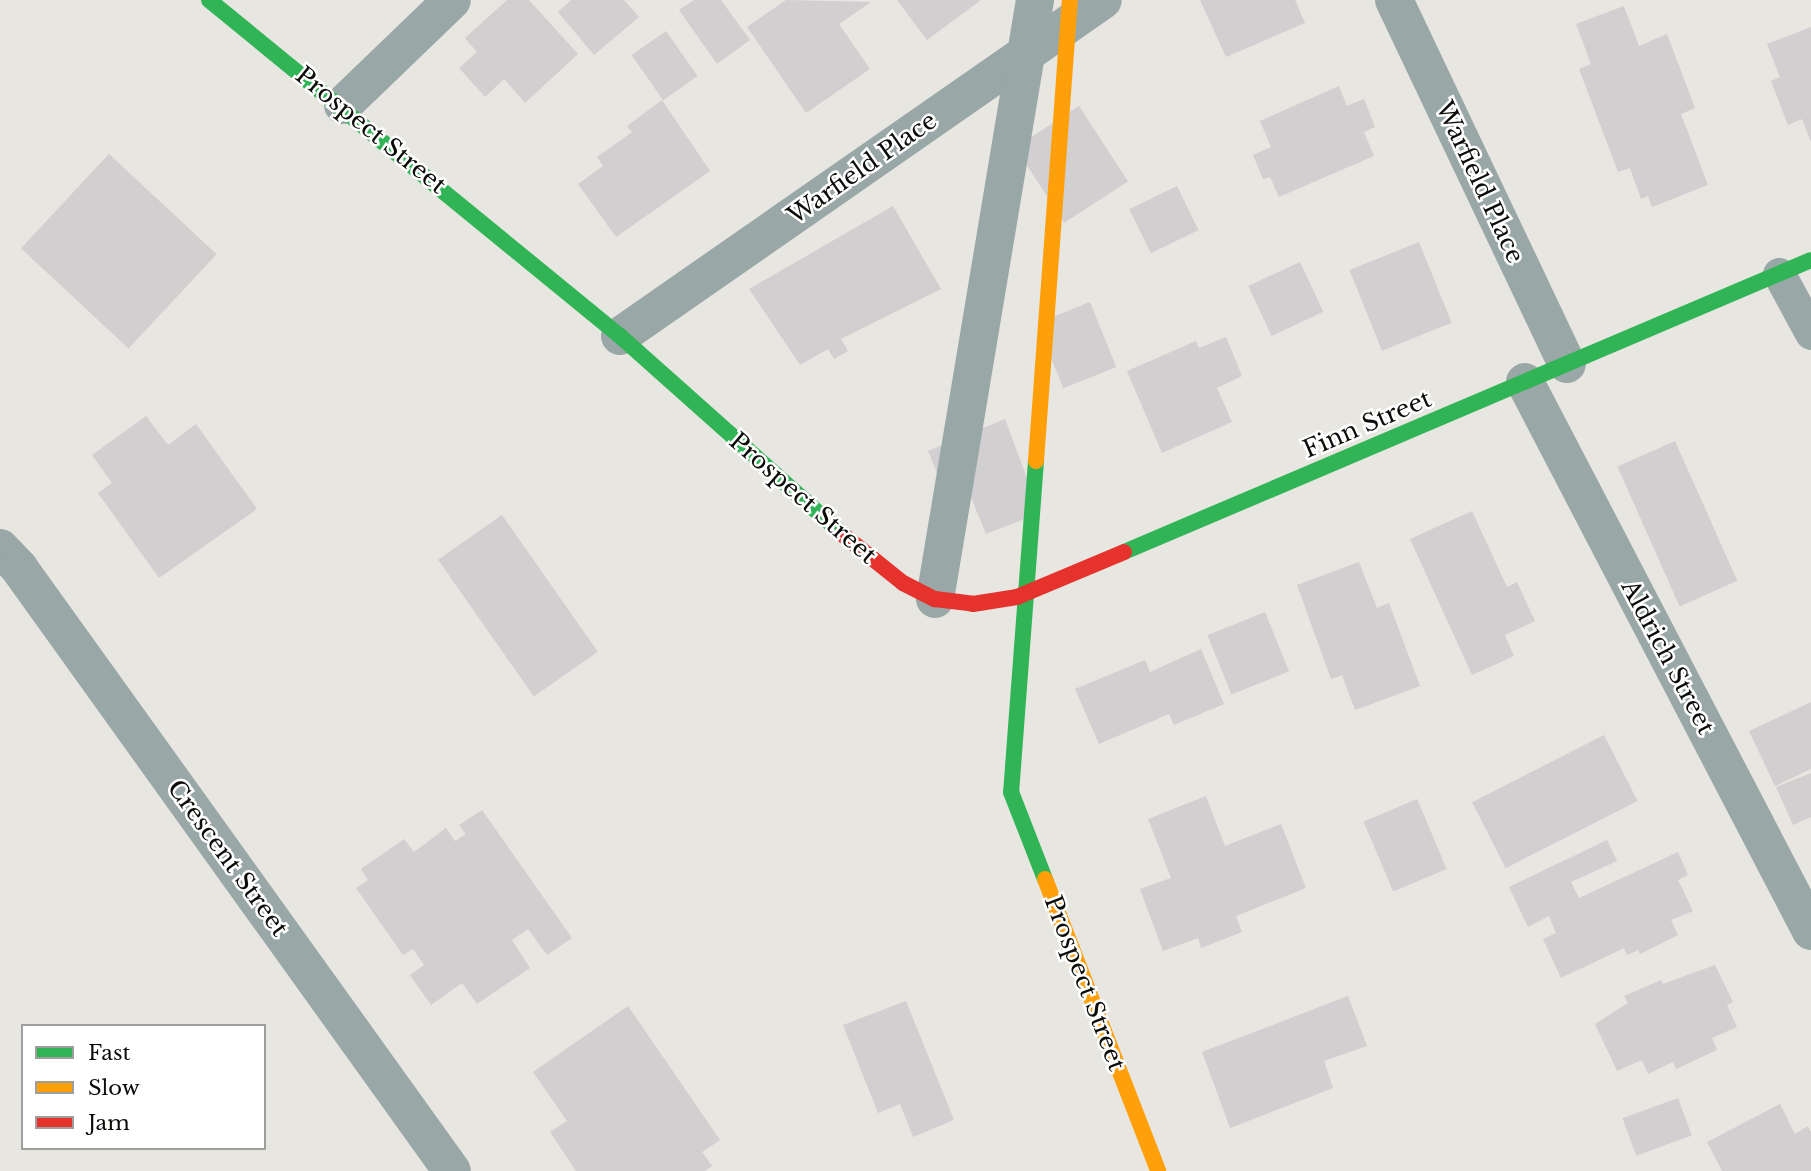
<!DOCTYPE html>
<html>
<head>
<meta charset="utf-8">
<style>
  body { margin:0 }
  #map { position:relative; width:1811px; height:1171px; overflow:hidden; background:#e7e6e1; font-family:"Libre Baskerville",serif }
  div>[style] { position:absolute }
  .building>* { inset:0; background:#d1cfcf; transform-origin:0 0 }
  .lane>* { height:33px; margin:-16.5px; padding:0 16.5px; transform-origin:16.5px; border-radius:16.5px; background:#9aa7a7 }
  .street>* { height:38px; margin:-19px; padding:0 19px; transform-origin:19px; border-radius:19px; background:#9aa7a7 }
  .fast>* { height:16px; margin:-8px; padding:0 8px; transform-origin:8px; border-radius:8px; background:#30b455 }
  .slow>* { height:16px; margin:-8px; padding:0 8px; transform-origin:8px; border-radius:8px; background:#ff9f0a }
  .jam>* { height:16px; margin:-8px; padding:0 8px; transform-origin:8px; border-radius:8px; background:#e5322d }
  span { translate:-50% -50%; white-space:nowrap; text-align:center; line-height:1.15; -webkit-text-stroke:5px #fff; paint-order:stroke }
  .street-label { font-size:24px; color:#0c0c09 }
  .legend { position:absolute; left:21px; top:1024px; width:245px; height:126px; box-sizing:border-box; background:#fff; border:2px solid #9e9e9d; margin:0; padding:9px 12px; list-style:none; font-size:21px; color:#0c0c09 }
  .legend li { display:flex; align-items:center; gap:14px; height:35px }
  .legend b { width:35px; border:2px solid #9e9e9d }
</style>
</head>
<body>
<div id="map">
  <div class="building">
    <div style="clip-path:polygon(507px 0,529px 0,578px 54px,525px 103px,504px 79px,485px 97px,459px 68px,477px 52px,465px 38px)"></div>
    <div style="clip-path:polygon(571px 0,624px 0,639px 17px,594px 55px,558px 12px)"></div>
    <div style="clip-path:polygon(694px 0,721px 0,750px 40px,717px 64px,679px 10px)"></div>
    <div style="clip-path:polygon(786px 0,871px 2px,839px 24px,870px 69px,806px 113px,747px 27px)"></div>
    <div style="clip-path:polygon(897px 0,981px 0,927px 40px)"></div>
    <div style="clip-path:polygon(1200px 0,1295px 0,1305px 23px,1226px 57px)"></div>
    <div style="clip-path:polygon(1624px 6px,1639px 46px,1667px 34px,1695px 108px,1681px 114px,1708px 185px,1652px 207px,1648px 196px,1641px 199px,1630px 168px,1618px 172px,1579px 69px,1591px 64px,1576px 24px)"></div>
    <div style="clip-path:polygon(1811px 27px,1811px 142px,1802px 119px,1788px 125px,1771px 81px,1780px 77px,1767px 44px)"></div>
    <div style="left:666px;top:31px;width:55px;height:42px;rotate:55deg"></div>
    <div style="clip-path:polygon(1339px 86px,1347px 106px,1364px 99px,1375px 127px,1364px 132px,1374px 156px,1279px 197px,1270px 177px,1263px 179px,1253px 155px,1271px 147px,1260px 121px)"></div>
    <div style="clip-path:polygon(662px 100px,710px 171px,616px 237px,578px 184px,603px 166px,597px 157px,632px 132px,627px 126px)"></div>
    <div style="left:1079px;top:106px;width:90px;height:76px;rotate:57deg"></div>
    <div style="left:109px;top:154px;width:147px;height:129px;rotate:43deg"></div>
    <div style="left:1177px;top:186px;width:49px;height:53px;rotate:64deg"></div>
    <div style="clip-path:polygon(893px 206px,941px 289px,841px 339px,848px 351px,834px 359px,828px 349px,800px 365px,749px 289px)"></div>
    <div style="left:1419px;top:242px;width:87px;height:75px;rotate:68deg"></div>
    <div style="left:1300px;top:262px;width:55px;height:57px;rotate:65deg"></div>
    <div style="left:1090px;top:302px;width:70px;height:57px;rotate:68deg"></div>
    <div style="clip-path:polygon(1226px 337px,1242px 376px,1217px 388px,1232px 422px,1162px 453px,1127px 371px,1196px 341px,1199px 348px)"></div>
    <div style="clip-path:polygon(146px 416px,168px 445px,196px 424px,257px 509px,159px 578px,98px 493px,112px 483px,92px 455px)"></div>
    <div style="clip-path:polygon(1005px 419px,1040px 513px,986px 534px,965px 483px,945px 492px,928px 451px)"></div>
    <div style="left:1675px;top:441px;width:153px;height:63px;rotate:66deg"></div>
    <div style="clip-path:polygon(1472px 511px,1507px 587px,1517px 582px,1535px 621px,1505px 635px,1514px 656px,1472px 675px,1410px 539px)"></div>
    <div style="left:502px;top:515px;width:167px;height:78px;rotate:55deg"></div>
    <div style="clip-path:polygon(1359px 562px,1377px 608px,1389px 603px,1420px 686px,1355px 710px,1342px 675px,1331px 679px,1297px 585px)"></div>
    <div style="left:1265px;top:612px;width:64px;height:62px;rotate:68deg"></div>
    <div style="clip-path:polygon(1201px 649px,1224px 704px,1174px 725px,1169px 714px,1099px 744px,1075px 689px,1145px 660px,1150px 672px)"></div>
    <div style="clip-path:polygon(1811px 702px,1811px 769px,1775px 786px,1749px 731px)"></div>
    <div style="left:1604px;top:735px;width:74px;height:148px;rotate:63deg"></div>
    <div style="clip-path:polygon(1811px 773px,1811px 817px,1793px 825px,1776px 787px)"></div>
    <div style="clip-path:polygon(1206px 796px,1225px 846px,1281px 824px,1306px 888px,1236px 916px,1242px 932px,1201px 948px,1198px 938px,1163px 951px,1140px 889px,1171px 878px,1148px 819px)"></div>
    <div style="left:1417px;top:799px;width:76px;height:58px;rotate:67deg"></div>
    <div style="clip-path:polygon(482px 810px,572px 938px,547px 955px,528px 929px,512px 940px,530px 968px,477px 1004px,462px 983px,431px 1005px,410px 975px,424px 965px,413px 949px,403px 955px,356px 888px,368px 880px,361px 869px,404px 839px,414px 852px,446px 828px,455px 841px,466px 834px,459px 825px)"></div>
    <div style="clip-path:polygon(1607px 840px,1617px 861px,1571px 882px,1579px 898px,1678px 852px,1688px 875px,1678px 880px,1693px 911px,1671px 920px,1678px 935px,1640px 954px,1638px 950px,1627px 955px,1624px 948px,1561px 978px,1543px 939px,1556px 933px,1549px 916px,1528px 927px,1509px 887px)"></div>
    <div style="clip-path:polygon(1715px 965px,1733px 1002px,1727px 1005px,1737px 1027px,1712px 1038px,1717px 1050px,1676px 1069px,1673px 1062px,1648px 1074px,1642px 1060px,1617px 1071px,1595px 1024px,1628px 1003px,1624px 996px,1661px 980px,1663px 984px)"></div>
    <div style="clip-path:polygon(1348px 996px,1367px 1046px,1324px 1061px,1333px 1088px,1230px 1128px,1202px 1052px)"></div>
    <div style="clip-path:polygon(906px 1001px,954px 1120px,913px 1137px,900px 1104px,878px 1113px,843px 1025px)"></div>
    <div style="clip-path:polygon(628px 1006px,720px 1140px,702px 1152px,712px 1166px,705px 1171px,576px 1171px,550px 1132px,567px 1121px,533px 1072px)"></div>
    <div style="left:1678px;top:1098px;width:40px;height:59px;rotate:70deg"></div>
    <div style="clip-path:polygon(1780px 1104px,1795px 1134px,1808px 1126px,1811px 1132px,1811px 1171px,1722px 1171px,1707px 1142px)"></div>
  </div>
  <div class="lane">
    <div style="left:1779px;top:274px;width:67px;rotate:61.5deg"></div>
  </div>
  <div class="street">
    <div style="left:1394px;top:0;width:403px;rotate:64.6deg"></div>
    <div style="left:343px;top:105px;width:151px;rotate:-43.9deg"></div>
    <div style="left:620px;top:336px;width:588px;rotate:-34.82deg"></div>
    <div style="left:1525px;top:382px;width:619px;rotate:62.48deg"></div>
    <div style="left:0;top:548px;width:28px;rotate:46deg"></div>
    <div style="left:19px;top:568px;width:742px;rotate:54.32deg"></div>
    <div style="left:935px;top:599px;width:607px;rotate:-80.52deg"></div>
  </div>
  <div class="fast">
    <div style="left:209px;top:0;width:531px;rotate:39.27deg"></div>
    <div style="left:620px;top:336px;width:297px;rotate:41.7deg"></div>
    <div style="left:1036px;top:461px;width:332px;rotate:94.3deg"></div>
    <div style="left:1011px;top:792px;width:93px;rotate:68.7deg"></div>
    <div style="left:1124px;top:552px;width:746px;rotate:-23.03deg"></div>
  </div>
  <div class="slow">
    <div style="left:1036px;top:461px;width:462px;rotate:-85.8deg"></div>
    <div style="left:1045px;top:879px;width:313px;rotate:68.8deg"></div>
  </div>
  <div class="jam">
    <div style="left:842px;top:534px;width:78px;rotate:38.8deg"></div>
    <div style="left:903px;top:583px;width:36px;rotate:27deg"></div>
    <div style="left:935px;top:599px;width:38px;rotate:7deg"></div>
    <div style="left:973px;top:604px;width:45px;rotate:-9deg"></div>
    <div style="left:1017px;top:597px;width:116px;rotate:-22.8deg"></div>
  </div>
  <div class="street-label">
    <span style="left:371px;top:130px;rotate:39deg">Prospect Street</span>
    <span style="left:862px;top:168px;rotate:-35deg">Warfield Place</span>
    <span style="left:1480px;top:182px;rotate:65deg">Warfield Place</span>
    <span style="left:1367px;top:424px;rotate:-23deg">Finn Street</span>
    <span style="left:803px;top:498px;rotate:41deg">Prospect Street</span>
    <span style="left:1668px;top:657px;rotate:62deg">Aldrich Street</span>
    <span style="left:228px;top:858px;rotate:54deg">Crescent Street</span>
    <span style="left:1085px;top:983px;rotate:69deg">Prospect Street</span>
  </div>
  <ul class="legend">
  <li><b style="height:9px;background:#30b455"></b>Fast</li>
  <li><b style="height:9px;background:#ff9f0a"></b>Slow</li>
  <li><b style="height:9px;background:#e5322d"></b>Jam</li>
  </ul>
</div>
</body>
</html>
